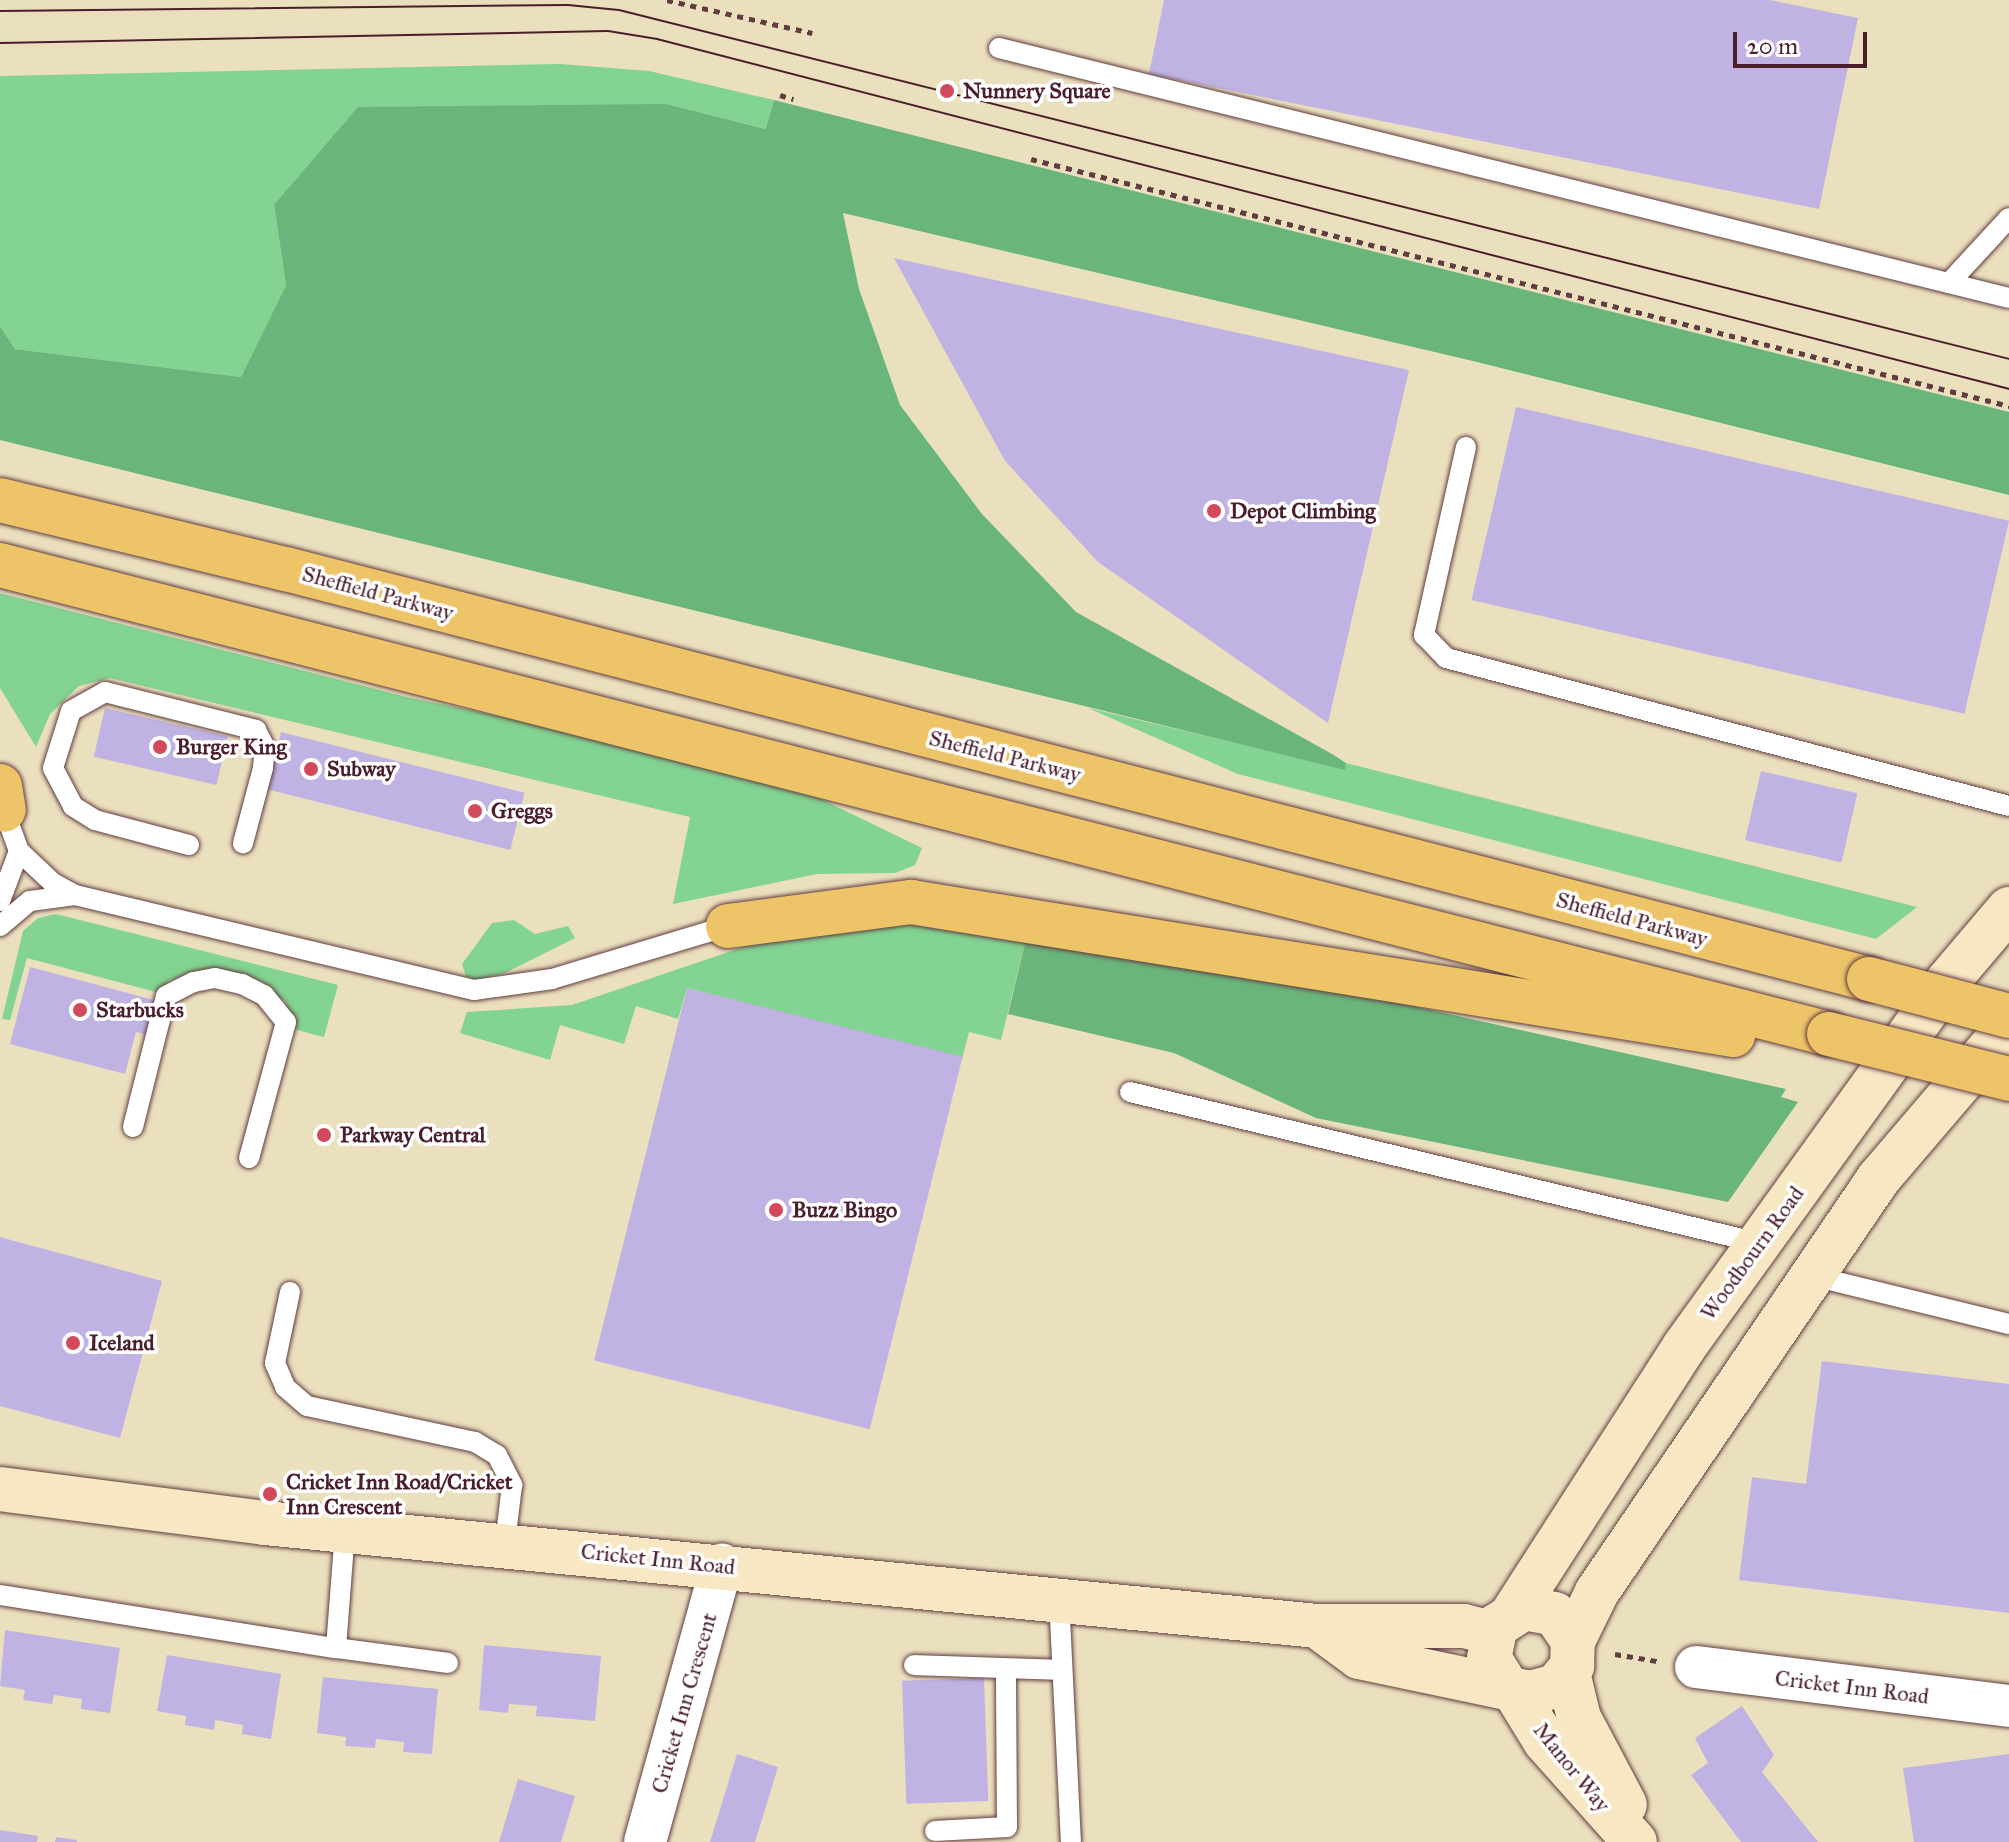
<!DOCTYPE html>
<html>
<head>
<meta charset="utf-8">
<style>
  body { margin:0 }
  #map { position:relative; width:2009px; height:1842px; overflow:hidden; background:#ebe0be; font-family:"IM FELL Great Primer",serif }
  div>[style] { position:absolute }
  .green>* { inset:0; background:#83d392 }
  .forest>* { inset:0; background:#6ab57c }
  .building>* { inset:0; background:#c0b3e3; transform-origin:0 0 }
  .path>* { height:5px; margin-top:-2.5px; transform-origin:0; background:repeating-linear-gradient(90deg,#623c41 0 6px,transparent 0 12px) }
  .roads { filter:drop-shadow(0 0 2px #623c41) drop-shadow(0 0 2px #623c41) }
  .lane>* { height:20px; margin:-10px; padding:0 10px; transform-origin:10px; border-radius:10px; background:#fff }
  .street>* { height:42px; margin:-21px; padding:0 21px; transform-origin:21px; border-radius:21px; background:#fff }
  .secondary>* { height:44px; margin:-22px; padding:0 22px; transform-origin:22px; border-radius:22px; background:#f8e7c3 }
  .highway>* { height:44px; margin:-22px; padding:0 22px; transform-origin:22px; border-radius:22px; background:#eec469 }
  .tram>* { height:2px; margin:-1px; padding:0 1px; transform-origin:1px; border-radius:1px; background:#4a1f2b }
  .bridges { filter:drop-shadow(0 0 2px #623c41) drop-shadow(0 0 2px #623c41) }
  .highway-bridge>* { height:44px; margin:-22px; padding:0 22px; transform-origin:22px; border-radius:22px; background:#eec469 }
  .dots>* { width:22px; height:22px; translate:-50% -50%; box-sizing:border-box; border:4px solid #fff; border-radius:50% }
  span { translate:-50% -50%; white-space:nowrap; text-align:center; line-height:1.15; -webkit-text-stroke:7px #fff; paint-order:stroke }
  .poi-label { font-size:22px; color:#4a1f2b; font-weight:700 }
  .left { translate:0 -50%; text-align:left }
  .street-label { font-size:22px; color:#4a1f2b }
  .scale { position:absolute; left:1733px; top:32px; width:134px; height:36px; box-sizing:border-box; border:4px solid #4a1f2b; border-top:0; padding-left:10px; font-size:24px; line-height:28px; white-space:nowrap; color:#4a1f2b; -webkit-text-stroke:6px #fff; paint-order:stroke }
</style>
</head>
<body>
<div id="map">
  <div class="green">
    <div style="clip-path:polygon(560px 64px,649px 71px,774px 100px,767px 129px,667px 104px,274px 205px,286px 285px,241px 377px,15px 349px,0 326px,0 76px)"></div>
    <div style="clip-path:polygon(0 593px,411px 698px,629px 743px,821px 799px,922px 848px,915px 865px,895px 873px,817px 874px,673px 904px,690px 817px,110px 678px,79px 686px,50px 714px,36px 747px,0 688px)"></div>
    <div style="clip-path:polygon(1088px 708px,1344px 769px,1346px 763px,1917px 907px,1876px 939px,1238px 774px)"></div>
    <div style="clip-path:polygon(56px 914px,338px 985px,324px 1037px,297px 1030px,285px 1001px,247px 980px,202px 970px,170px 980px,156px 992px,27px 958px,10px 1020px,2px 1019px,23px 931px,38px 918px)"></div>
    <div style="clip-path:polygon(514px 920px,535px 934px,568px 926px,575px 938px,505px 973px,468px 982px,462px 964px,492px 923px)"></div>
    <div style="clip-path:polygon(898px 923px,1027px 935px,1001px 1040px,969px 1032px,962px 1059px,687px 988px,678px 1019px,636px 1006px,624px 1044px,560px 1025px,550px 1060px,460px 1033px,467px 1012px,572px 1005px,802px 927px)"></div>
  </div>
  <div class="forest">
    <div style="clip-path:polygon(774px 100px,2009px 412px,2009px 495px,1477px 362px,843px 213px,859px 289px,900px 405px,982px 514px,1076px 612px,1332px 754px,1346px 763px,1345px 770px,0 440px,0 326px,15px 349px,241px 377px,286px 285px,274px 205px,358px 107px,667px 104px,766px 129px)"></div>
    <div style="clip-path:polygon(1027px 935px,1188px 956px,1786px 1089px,1781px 1097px,1798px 1102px,1728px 1202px,1316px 1118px,1174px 1053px,1008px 1014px)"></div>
  </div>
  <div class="building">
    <div style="clip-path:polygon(1164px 0,1770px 0,1858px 18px,1819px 209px,1149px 74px)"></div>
    <div style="clip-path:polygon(894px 258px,1409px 370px,1328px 723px,1098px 562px,1005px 461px)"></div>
    <div style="left:1516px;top:407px;width:506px;height:198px;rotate:13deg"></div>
    <div style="left:105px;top:708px;width:126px;height:50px;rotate:13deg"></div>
    <div style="left:281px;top:732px;width:251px;height:59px;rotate:14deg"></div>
    <div style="left:1761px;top:771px;width:99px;height:71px;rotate:13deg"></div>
    <div style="clip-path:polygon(30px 967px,169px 1004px,160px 1038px,136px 1032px,125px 1074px,10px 1044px)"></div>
    <div style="left:687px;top:988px;width:284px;height:384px;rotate:14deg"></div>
    <div style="clip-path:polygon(0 1237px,162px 1281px,120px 1438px,0 1406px)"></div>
    <div style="clip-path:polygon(1822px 1361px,2009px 1384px,2009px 1613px,1739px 1580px,1752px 1477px,1806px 1484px)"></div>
    <div style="clip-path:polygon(5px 1630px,120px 1648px,110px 1713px,81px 1709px,82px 1699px,54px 1695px,52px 1704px,23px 1700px,25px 1690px,0 1686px)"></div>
    <div style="clip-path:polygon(484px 1645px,601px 1656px,595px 1721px,536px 1716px,537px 1706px,509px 1704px,508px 1713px,479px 1710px)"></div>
    <div style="clip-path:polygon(167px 1655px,281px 1674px,271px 1739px,242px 1734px,243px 1725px,215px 1720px,214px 1730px,185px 1725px,186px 1716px,157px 1711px)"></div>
    <div style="clip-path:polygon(323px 1677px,438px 1689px,432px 1754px,403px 1752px,404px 1742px,376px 1739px,375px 1748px,345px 1746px,346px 1737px,317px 1733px)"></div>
    <div style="left:984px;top:1678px;width:123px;height:82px;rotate:88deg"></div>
    <div style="clip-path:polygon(1742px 1706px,1774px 1755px,1762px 1772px,1818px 1842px,1741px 1842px,1691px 1775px,1708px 1763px,1695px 1738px)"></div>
    <div style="clip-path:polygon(737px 1754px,778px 1767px,755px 1842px,710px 1842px)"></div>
    <div style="clip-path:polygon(2009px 1754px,2009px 1842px,1914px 1842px,1903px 1768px)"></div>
    <div style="clip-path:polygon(518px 1779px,575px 1796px,561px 1842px,499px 1842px)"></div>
    <div style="clip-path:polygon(0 1830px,38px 1836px,37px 1842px,0 1842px)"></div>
    <div style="clip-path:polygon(56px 1837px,77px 1840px,77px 1842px,55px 1842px)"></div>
  </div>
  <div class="path">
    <div style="left:667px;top:0;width:149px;rotate:12.8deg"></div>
    <div style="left:780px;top:95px;width:14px;rotate:17deg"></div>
    <div style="left:1031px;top:159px;width:1009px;rotate:14.17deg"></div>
    <div style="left:1615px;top:1654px;width:43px;rotate:9.5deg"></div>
  </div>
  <div class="roads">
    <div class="lane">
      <div style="left:999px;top:48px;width:1040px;rotate:13.9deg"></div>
      <div style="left:1949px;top:283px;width:88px;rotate:-47.3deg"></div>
      <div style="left:1466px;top:447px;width:193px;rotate:102.6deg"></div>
      <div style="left:1424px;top:635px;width:32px;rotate:46deg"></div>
      <div style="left:1446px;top:658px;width:582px;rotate:14.73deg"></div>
      <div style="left:4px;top:810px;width:44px;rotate:69.9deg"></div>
      <div style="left:19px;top:851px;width:47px;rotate:43.3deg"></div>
      <div style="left:53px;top:883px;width:25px;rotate:29deg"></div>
      <div style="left:75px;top:895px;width:410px;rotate:13.4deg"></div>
      <div style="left:474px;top:990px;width:79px;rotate:-8deg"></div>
      <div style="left:552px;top:979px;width:184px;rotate:-16.8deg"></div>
      <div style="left:189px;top:845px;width:97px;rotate:-165.1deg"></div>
      <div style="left:95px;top:820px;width:26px;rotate:-148deg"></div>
      <div style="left:73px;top:806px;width:43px;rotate:-117.8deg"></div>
      <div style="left:53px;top:768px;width:60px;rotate:-72.5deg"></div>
      <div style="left:71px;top:711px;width:39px;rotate:-29deg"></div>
      <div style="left:105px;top:692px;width:156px;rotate:14.1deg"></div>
      <div style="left:256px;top:730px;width:20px;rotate:63deg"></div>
      <div style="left:265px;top:748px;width:20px;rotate:96deg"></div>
      <div style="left:263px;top:768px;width:78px;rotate:104.9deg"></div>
      <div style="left:0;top:901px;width:53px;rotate:-69.2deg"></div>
      <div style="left:0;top:926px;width:39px;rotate:-40deg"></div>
      <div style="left:30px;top:901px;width:45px;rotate:-7.6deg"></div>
      <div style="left:1130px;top:1092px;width:647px;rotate:13.5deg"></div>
      <div style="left:133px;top:1127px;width:135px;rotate:-75.9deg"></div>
      <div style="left:166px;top:996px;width:31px;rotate:-27deg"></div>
      <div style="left:194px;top:982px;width:21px;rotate:-11deg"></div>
      <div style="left:215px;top:978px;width:28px;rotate:13deg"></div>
      <div style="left:242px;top:984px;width:25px;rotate:27deg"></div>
      <div style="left:264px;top:995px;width:35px;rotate:51deg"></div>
      <div style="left:286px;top:1022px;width:141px;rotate:105.2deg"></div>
      <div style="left:1813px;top:1276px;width:202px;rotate:13.8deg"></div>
      <div style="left:290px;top:1292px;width:73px;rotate:101.9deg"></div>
      <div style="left:275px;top:1363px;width:26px;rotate:67deg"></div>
      <div style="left:285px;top:1387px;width:29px;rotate:41deg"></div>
      <div style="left:307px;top:1406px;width:172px;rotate:12.1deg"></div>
      <div style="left:475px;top:1442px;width:26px;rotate:31deg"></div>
      <div style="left:497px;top:1455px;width:34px;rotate:63deg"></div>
      <div style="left:512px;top:1485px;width:59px;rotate:96.8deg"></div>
      <div style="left:0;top:1595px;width:340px;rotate:9deg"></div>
      <div style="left:336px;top:1648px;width:118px;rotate:-85.6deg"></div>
      <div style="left:1059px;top:1598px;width:244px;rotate:87.2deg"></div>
      <div style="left:336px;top:1648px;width:113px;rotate:7.6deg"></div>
      <div style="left:914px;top:1665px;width:148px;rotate:1.9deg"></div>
      <div style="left:935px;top:1831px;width:72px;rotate:-3.2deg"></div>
      <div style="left:1007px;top:1827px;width:157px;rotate:-90.4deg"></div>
    </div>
    <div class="street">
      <div style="left:1696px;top:1667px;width:315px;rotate:7.1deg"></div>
      <div style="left:645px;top:1842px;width:288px;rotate:-74.5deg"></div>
    </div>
    <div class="secondary">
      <div style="left:0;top:1489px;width:267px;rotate:7.3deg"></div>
      <div style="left:265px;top:1523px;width:1057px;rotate:5.59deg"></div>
      <div style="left:1317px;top:1626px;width:147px"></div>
      <div style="left:1464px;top:1626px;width:29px;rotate:14deg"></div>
      <div style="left:1514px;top:1611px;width:314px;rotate:-57.2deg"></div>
      <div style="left:1684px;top:1347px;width:450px;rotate:-54.2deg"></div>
      <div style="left:1947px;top:982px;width:96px;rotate:-49.7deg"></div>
      <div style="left:1317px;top:1626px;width:52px;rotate:36.4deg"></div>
      <div style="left:1359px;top:1657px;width:175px;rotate:11.9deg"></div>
      <div style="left:1530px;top:1693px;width:27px;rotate:-15deg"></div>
      <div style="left:1556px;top:1686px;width:26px;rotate:-51deg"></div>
      <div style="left:1572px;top:1666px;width:25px;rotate:-88deg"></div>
      <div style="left:1573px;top:1641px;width:32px;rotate:-124deg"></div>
      <div style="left:1555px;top:1614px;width:32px;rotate:-169deg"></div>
      <div style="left:1524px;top:1608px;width:33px;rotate:147deg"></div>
      <div style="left:1496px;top:1626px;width:33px;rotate:102deg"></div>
      <div style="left:1489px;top:1658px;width:32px;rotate:58deg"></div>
      <div style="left:1573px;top:1641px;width:55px;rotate:-63.9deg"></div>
      <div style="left:1597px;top:1592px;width:501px;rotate:-55.74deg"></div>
      <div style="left:1879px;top:1178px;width:200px;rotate:-49.5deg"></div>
      <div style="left:1568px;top:1673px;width:46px;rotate:76.3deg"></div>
      <div style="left:1579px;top:1718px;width:98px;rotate:62.1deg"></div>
      <div style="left:1513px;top:1689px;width:61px;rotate:58.4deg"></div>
      <div style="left:1545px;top:1741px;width:135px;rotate:48.3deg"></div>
    </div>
    <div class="highway">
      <div style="left:0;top:500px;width:294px;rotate:13.6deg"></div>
      <div style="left:286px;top:569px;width:1635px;rotate:14.52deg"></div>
      <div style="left:0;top:565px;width:1888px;rotate:14.38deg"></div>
      <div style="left:0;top:786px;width:24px;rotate:81deg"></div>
      <div style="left:728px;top:926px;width:185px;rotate:-7.5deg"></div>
      <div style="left:911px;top:902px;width:833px;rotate:9.19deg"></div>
    </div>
  </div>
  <div class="tram">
    <div style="left:0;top:11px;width:568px;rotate:-0.61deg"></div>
    <div style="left:568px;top:5px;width:51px;rotate:5.6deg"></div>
    <div style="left:619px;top:10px;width:1433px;rotate:14.09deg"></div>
    <div style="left:0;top:43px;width:608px;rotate:-1.13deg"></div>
    <div style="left:608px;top:31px;width:50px;rotate:9.3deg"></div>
    <div style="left:657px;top:39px;width:1397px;rotate:14.51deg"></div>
  </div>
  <div class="bridges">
    <div class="highway-bridge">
      <div style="left:1869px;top:979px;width:145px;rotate:14.8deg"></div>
      <div style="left:1829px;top:1034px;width:186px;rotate:14deg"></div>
    </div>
  </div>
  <div class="dots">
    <div style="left:947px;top:91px;background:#d1495b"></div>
    <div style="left:1214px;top:511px;background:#d1495b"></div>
    <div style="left:160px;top:747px;background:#d1495b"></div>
    <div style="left:311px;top:769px;background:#d1495b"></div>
    <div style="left:475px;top:811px;background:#d1495b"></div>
    <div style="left:80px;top:1010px;background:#d1495b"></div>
    <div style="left:324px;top:1135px;background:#d1495b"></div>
    <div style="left:776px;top:1210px;background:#d1495b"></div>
    <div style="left:73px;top:1343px;background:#d1495b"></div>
    <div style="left:270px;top:1494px;background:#d1495b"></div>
  </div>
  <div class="poi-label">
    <span class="left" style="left:963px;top:91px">Nunnery Square</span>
    <span class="left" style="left:1230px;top:511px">Depot Climbing</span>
    <span class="left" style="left:176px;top:747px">Burger King</span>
    <span class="left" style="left:327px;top:769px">Subway</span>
    <span class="left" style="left:491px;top:811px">Greggs</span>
    <span class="left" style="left:96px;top:1010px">Starbucks</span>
    <span class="left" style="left:340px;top:1135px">Parkway Central</span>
    <span class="left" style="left:792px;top:1210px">Buzz Bingo</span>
    <span class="left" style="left:89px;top:1343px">Iceland</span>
    <span class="left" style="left:286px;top:1494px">Cricket Inn Road/Cricket<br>Inn Crescent</span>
  </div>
  <div class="street-label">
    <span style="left:378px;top:593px;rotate:15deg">Sheffield Parkway</span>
    <span style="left:1005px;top:756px;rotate:14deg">Sheffield Parkway</span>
    <span style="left:1632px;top:919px;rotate:15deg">Sheffield Parkway</span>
    <span style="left:1752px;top:1253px;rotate:-54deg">Woodbourn Road</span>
    <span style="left:658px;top:1559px;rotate:6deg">Cricket Inn Road</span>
    <span style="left:1852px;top:1687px;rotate:7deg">Cricket Inn Road</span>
    <span style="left:684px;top:1703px;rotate:-74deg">Cricket Inn Crescent</span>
    <span style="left:1572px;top:1767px;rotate:51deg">Manor Way</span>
  </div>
  <div class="scale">20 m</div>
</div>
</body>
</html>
